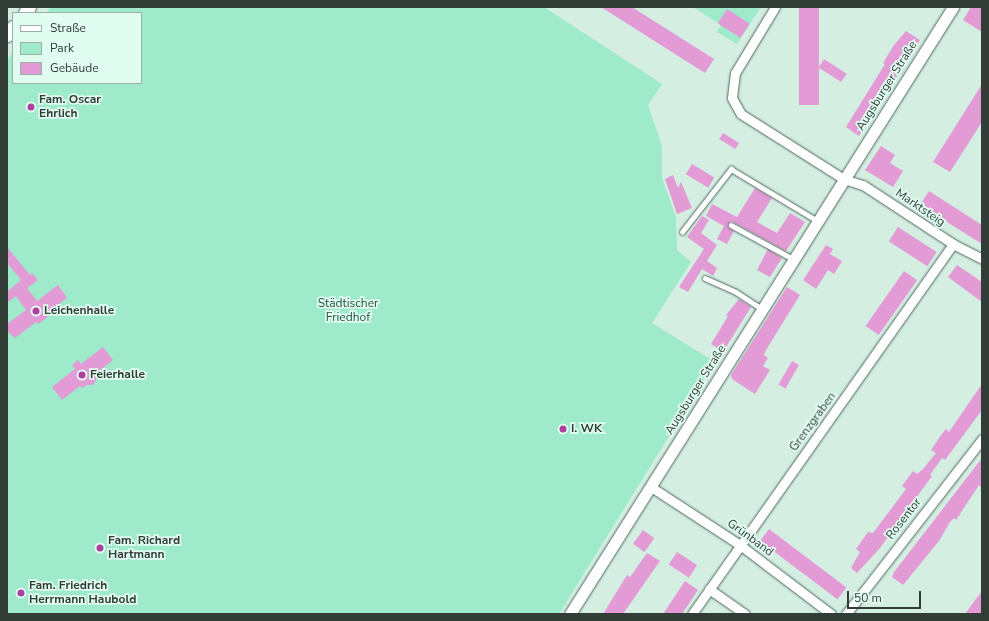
<!DOCTYPE html>
<html>
<head>
<meta charset="utf-8">
<style>
  body { margin:0 }
  #map { position:relative; width:989px; height:621px; overflow:hidden; background:#d4eee2; font-family:"Nunito Sans",sans-serif }
  div>[style] { position:absolute }
  .green>* { inset:0; background:#9eeacb }
  .building>* { inset:0; background:#e39bd6; transform-origin:0 0 }
  .roads { filter:drop-shadow(0 0 1px #50675d) drop-shadow(0 0 1px #50675d) }
  .service>* { height:4.5px; margin:-2.25px; padding:0 2.25px; transform-origin:2.25px; border-radius:2.25px; background:#fff }
  .minor>* { height:9px; margin:-4.5px; padding:0 4.5px; transform-origin:4.5px; border-radius:4.5px; background:#fff }
  .tertiary>* { height:11px; margin:-5.5px; padding:0 5.5px; transform-origin:5.5px; border-radius:5.5px; background:#fff }
  .secondary>* { height:13px; margin:-6.5px; padding:0 6.5px; transform-origin:6.5px; border-radius:6.5px; background:#fff }
  .dots>* { width:11px; height:11px; translate:-50% -50%; box-sizing:border-box; border:2px solid #e1fcf0; border-radius:50% }
  span { translate:-50% -50%; white-space:nowrap; text-align:center; line-height:1.15; -webkit-text-stroke:3.5px #e1fcf0; paint-order:stroke }
  .street-label { font-size:12px; color:#333d38 }
  .poi-label { font-size:12px; color:#333d38; font-weight:700 }
  .left { translate:0 -50%; text-align:left }
  .park-label { font-size:12px; color:#265343 }
  .frame { position:absolute; inset:0; border:8px solid #333d38; pointer-events:none }
  .legend { position:absolute; left:12px; top:12px; width:130px; height:72px; box-sizing:border-box; background:#e1fcf0; border:1px solid #9bb0a6; margin:0; padding:5px 7px; list-style:none; font-size:12px; color:#333d38 }
  .legend li { display:flex; align-items:center; gap:8px; height:20px }
  .legend b { width:20px; border:1px solid #9bb0a6 }
  .scale { position:absolute; left:847px; top:591px; width:74px; height:18px; box-sizing:border-box; border:2px solid #333d38; border-top:0; padding-left:5px; font-size:12px; line-height:14px; white-space:nowrap; color:#333d38; -webkit-text-stroke:3px #e1fcf0; paint-order:stroke }
</style>
</head>
<body>
<div id="map">
  <div class="green">
    <div style="clip-path:polygon(51px 7px,544px 7px,662px 84px,648px 105px,662px 146px,662px 178px,676px 217px,677px 250px,691px 262px,652px 323px,715px 362px,559px 614px,7px 614px,7px 60px,13px 52px,13px 83px,141px 83px,141px 13px,46px 13px)"></div>
    <div style="clip-path:polygon(693px 7px,761px 7px,737px 44px,717px 32px,721px 25px)"></div>
  </div>
  <div class="building">
    <div style="clip-path:polygon(601px 7px,632px 7px,714px 59px,705px 73px)"></div>
    <div style="left:799px;top:7px;width:20px;height:98px"></div>
    <div style="clip-path:polygon(971px 7px,982px 7px,982px 32px,963px 20px)"></div>
    <div style="left:727px;top:9px;width:27px;height:17px;rotate:33deg"></div>
    <div style="clip-path:polygon(906px 31px,920px 40px,859px 136px,846px 127px,885px 64px,883px 63px,894px 45px)"></div>
    <div style="left:824px;top:59px;width:27px;height:10px;rotate:33deg"></div>
    <div style="clip-path:polygon(982px 84px,982px 122px,950px 172px,933px 162px)"></div>
    <div style="left:723px;top:133px;width:19px;height:7px;rotate:32deg"></div>
    <div style="clip-path:polygon(881px 146px,895px 155px,890px 163px,903px 171px,893px 187px,865px 170px)"></div>
    <div style="left:692px;top:164px;width:26px;height:12px;rotate:31deg"></div>
    <div style="clip-path:polygon(673px 175px,678px 188px,681px 182px,692px 208px,677px 214px,665px 179px)"></div>
    <div style="clip-path:polygon(755px 188px,772px 198px,757px 222px,777px 233px,790px 213px,805px 222px,786px 251px,731px 221px,728px 227px,734px 231px,727px 244px,717px 239px,724px 226px,706px 216px,712px 204px,737px 217px)"></div>
    <div style="clip-path:polygon(929px 191px,982px 225px,982px 244px,920px 205px)"></div>
    <div style="clip-path:polygon(702px 216px,709px 220px,701px 233px,717px 245px,707px 261px,717px 268px,713px 276px,702px 269px,688px 292px,679px 287px,704px 249px,687px 237px)"></div>
    <div style="left:898px;top:227px;width:46px;height:17px;rotate:33deg"></div>
    <div style="clip-path:polygon(826px 245px,833px 249px,830px 254px,842px 261px,834px 274px,828px 270px,816px 289px,803px 280px)"></div>
    <div style="clip-path:polygon(7px 247px,30px 275px,32px 273px,38px 280px,27px 288px,37px 301px,58px 285px,67px 298px,47px 313px,49px 316px,38px 324px,36px 322px,15px 338px,7px 331px,7px 324px,26px 310px,16px 296px,7px 303px,7px 292px,21px 280px,7px 263px)"></div>
    <div style="clip-path:polygon(768px 249px,782px 258px,770px 277px,757px 270px)"></div>
    <div style="clip-path:polygon(957px 265px,982px 282px,982px 302px,948px 277px)"></div>
    <div style="left:904px;top:271px;width:16px;height:67px;rotate:35deg"></div>
    <div style="clip-path:polygon(787px 287px,800px 295px,766px 350px,764px 355px,768px 358px,763px 366px,770px 370px,755px 394px,732px 379px,731px 375px)"></div>
    <div style="clip-path:polygon(739px 299px,751px 307px,723px 352px,711px 344px,728px 316px,726px 315px)"></div>
    <div style="clip-path:polygon(103px 347px,113px 360px,96px 374px,98px 376px,93px 385px,87px 385px,82px 388px,80px 386px,62px 400px,52px 387px,75px 369px,72px 365px,78px 360px,81px 364px)"></div>
    <div style="left:792px;top:361px;width:8px;height:27px;rotate:30deg"></div>
    <div style="clip-path:polygon(982px 384px,982px 410px,945px 460px,942px 458px,930px 475px,932px 476px,880px 548px,857px 573px,851px 568px,860px 552px,856px 549px,868px 532px,873px 533px,906px 489px,902px 486px,913px 471px,917px 474px,923px 469px,936px 453px,931px 450px,941px 435px,946px 429px,949px 432px)"></div>
    <div style="clip-path:polygon(982px 458px,982px 488px,979px 485px,956px 520px,954px 518px,950px 522px,939px 541px,903px 585px,892px 577px,894px 572px)"></div>
    <div style="left:769px;top:529px;width:97px;height:15px;rotate:37deg"></div>
    <div style="left:643px;top:530px;width:14px;height:17px;rotate:36deg"></div>
    <div style="left:677px;top:552px;width:24px;height:15px;rotate:33deg"></div>
    <div style="clip-path:polygon(647px 553px,660px 561px,623px 614px,603px 614px,627px 575px,630px 577px)"></div>
    <div style="clip-path:polygon(685px 581px,698px 590px,682px 614px,663px 614px)"></div>
    <div style="clip-path:polygon(982px 591px,982px 614px,965px 614px,973px 603px)"></div>
  </div>
  <div class="roads">
    <div class="service">
      <div style="left:731px;top:225px;width:71px;rotate:28.7deg"></div>
      <div style="left:682px;top:232px;width:80px;rotate:-52.1deg"></div>
      <div style="left:731px;top:169px;width:101px;rotate:30.9deg"></div>
      <div style="left:705px;top:278px;width:34px;rotate:24deg"></div>
      <div style="left:736px;top:292px;width:31px;rotate:33deg"></div>
    </div>
    <div class="minor">
      <div style="left:775px;top:7px;width:77px;rotate:121.2deg"></div>
      <div style="left:735px;top:73px;width:25px;rotate:97deg"></div>
      <div style="left:732px;top:98px;width:18px;rotate:61deg"></div>
      <div style="left:741px;top:114px;width:122px;rotate:32.3deg"></div>
      <div style="left:844px;top:179px;width:20px;rotate:18deg"></div>
      <div style="left:863px;top:185px;width:108px;rotate:33.2deg"></div>
      <div style="left:953px;top:244px;width:33px;rotate:27deg"></div>
      <div style="left:651px;top:487px;width:106px;rotate:33.1deg"></div>
      <div style="left:740px;top:545px;width:114px;rotate:37.2deg"></div>
      <div style="left:709px;top:589px;width:44px;rotate:34.8deg"></div>
      <div style="left:692px;top:614px;width:453px;rotate:-54.8deg"></div>
      <div style="left:846px;top:614px;width:222px;rotate:-52.1deg"></div>
    </div>
    <div class="tertiary">
      <div style="left:570px;top:614px;width:718px;rotate:-57.75deg"></div>
    </div>
    <div class="secondary">
      <div style="left:25px;top:13px;width:7px;rotate:-56deg"></div>
      <div style="left:7px;top:35px;width:10px;rotate:-53deg"></div>
    </div>
  </div>
  <div class="dots">
    <div style="left:31px;top:107px;background:#ad409f"></div>
    <div style="left:36px;top:311px;background:#ad409f"></div>
    <div style="left:82px;top:375px;background:#ad409f"></div>
    <div style="left:563px;top:429px;background:#ad409f"></div>
    <div style="left:100px;top:548px;background:#ad409f"></div>
    <div style="left:21px;top:593px;background:#ad409f"></div>
  </div>
  <div class="street-label">
    <span style="left:887px;top:86px;rotate:-58deg">Augsburger Straße</span>
    <span style="left:920px;top:208px;rotate:34deg">Marktsteig</span>
    <span style="left:696px;top:390px;rotate:-58deg">Augsburger Straße</span>
    <span style="left:813px;top:422px;rotate:-54deg">Grenzgraben</span>
    <span style="left:904px;top:519px;rotate:-52deg">Rosentor</span>
    <span style="left:750px;top:538px;rotate:36deg">Grünband</span>
  </div>
  <div class="poi-label">
    <span class="left" style="left:39px;top:107px">Fam. Oscar<br>Ehrlich</span>
    <span class="left" style="left:44px;top:311px">Leichenhalle</span>
    <span class="left" style="left:90px;top:375px">Feierhalle</span>
    <span class="left" style="left:571px;top:429px">I. WK</span>
    <span class="left" style="left:108px;top:548px">Fam. Richard<br>Hartmann</span>
    <span class="left" style="left:29px;top:593px">Fam. Friedrich<br>Herrmann Haubold</span>
  </div>
  <div class="park-label">
    <span style="left:348px;top:311px">Städtischer<br>Friedhof</span>
  </div>
  <div class="frame"></div>
  <ul class="legend">
  <li><b style="height:5px;background:#fff"></b>Straße</li>
  <li><b style="height:11px;background:#9eeacb"></b>Park</li>
  <li><b style="height:11px;background:#e39bd6"></b>Gebäude</li>
  </ul>
  <div class="scale">50 m</div>
</div>
</body>
</html>
